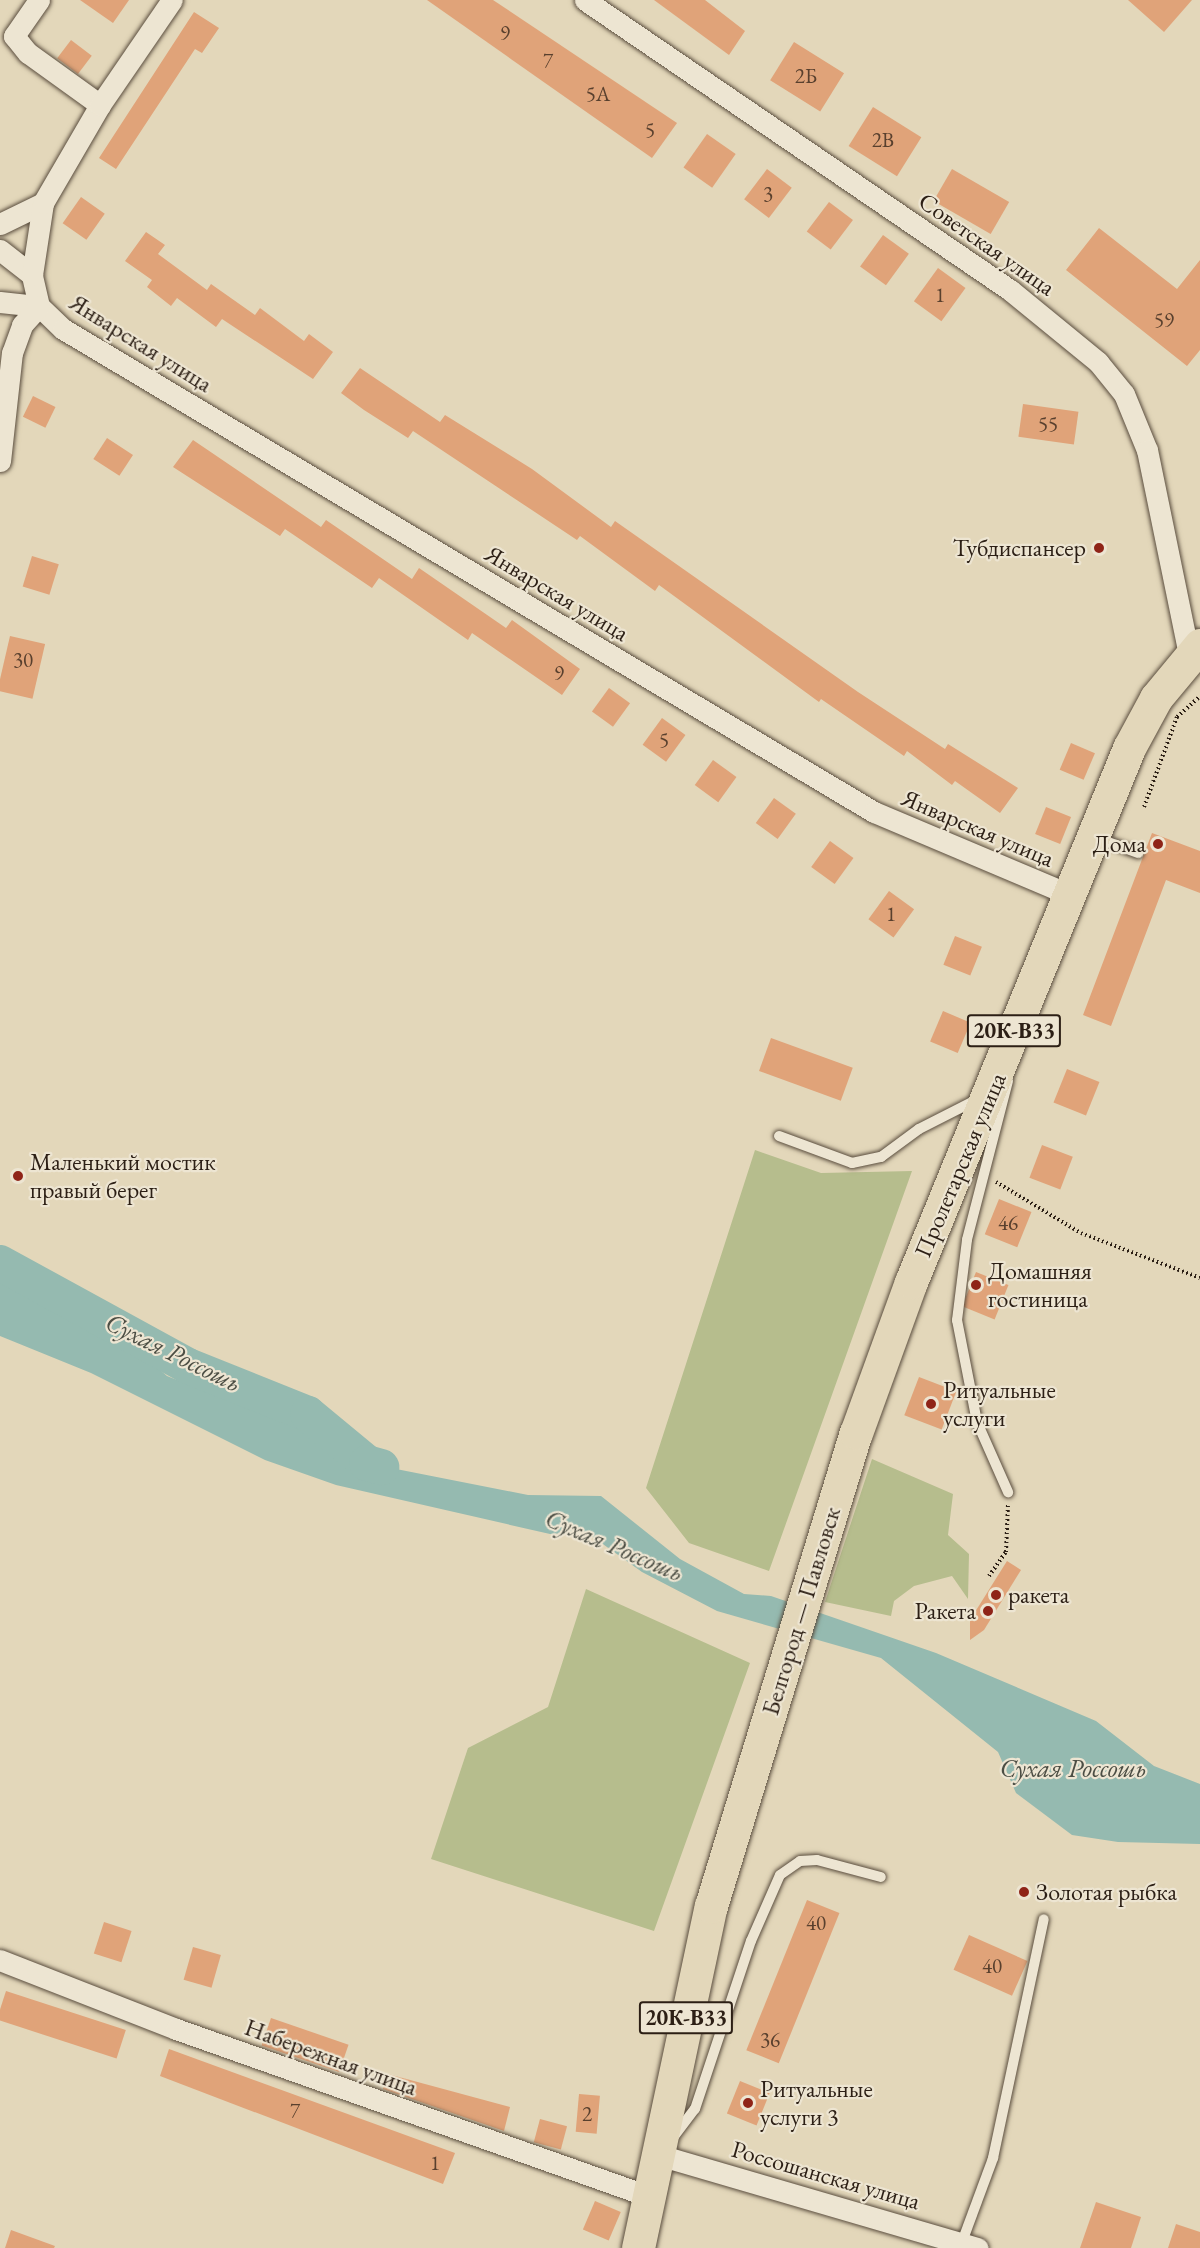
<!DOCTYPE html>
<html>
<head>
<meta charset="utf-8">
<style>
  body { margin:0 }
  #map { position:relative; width:1200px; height:2248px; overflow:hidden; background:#e3d7ba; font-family:"EB Garamond",serif }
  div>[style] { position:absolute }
  .green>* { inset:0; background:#b6bd8d }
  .water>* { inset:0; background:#95bab0 }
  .river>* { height:36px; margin:-18px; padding:0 18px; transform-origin:18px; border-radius:18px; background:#95bab0 }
  .building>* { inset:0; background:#e0a379; transform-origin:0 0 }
  .path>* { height:4px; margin-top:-2px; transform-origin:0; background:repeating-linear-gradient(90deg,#2c1f15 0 1.5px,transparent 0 4.5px) }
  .roads { filter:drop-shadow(0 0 2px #5a4d3e) drop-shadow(0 0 2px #5a4d3e) }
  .service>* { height:10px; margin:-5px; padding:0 5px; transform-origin:5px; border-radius:5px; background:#ede5d2 }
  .minor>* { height:21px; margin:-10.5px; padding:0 10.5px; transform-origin:10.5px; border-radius:10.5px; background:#ede5d2 }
  .primary>* { height:33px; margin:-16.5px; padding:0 16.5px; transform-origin:16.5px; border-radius:16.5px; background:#e3d7ba }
  .dots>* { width:16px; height:16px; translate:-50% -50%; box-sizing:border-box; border:3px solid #ede5d2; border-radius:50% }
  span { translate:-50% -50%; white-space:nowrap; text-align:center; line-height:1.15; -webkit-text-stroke:4.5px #ede5d2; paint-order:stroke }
  .number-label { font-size:21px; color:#59402e }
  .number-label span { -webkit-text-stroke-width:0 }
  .shield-label span { padding:2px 4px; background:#ede5d2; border:2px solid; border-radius:4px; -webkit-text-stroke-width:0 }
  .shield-label { font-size:22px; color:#2c1f15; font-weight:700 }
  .street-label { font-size:24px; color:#2c1f15 }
  .poi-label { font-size:24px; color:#2c1f15 }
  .right { translate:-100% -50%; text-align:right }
  .left { translate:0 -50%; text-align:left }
  .water-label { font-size:26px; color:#4c4e44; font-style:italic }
</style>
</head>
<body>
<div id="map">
  <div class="green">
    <div style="clip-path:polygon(755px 1150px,821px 1173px,912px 1171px,769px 1571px,689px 1543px,646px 1488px)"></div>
    <div style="clip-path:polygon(872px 1459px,953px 1494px,948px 1535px,969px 1554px,968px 1599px,952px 1576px,914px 1586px,894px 1601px,891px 1616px,825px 1602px)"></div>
    <div style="clip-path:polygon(586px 1589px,750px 1663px,654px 1931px,431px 1859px,468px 1748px,548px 1707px)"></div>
  </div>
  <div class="water">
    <div style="clip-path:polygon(0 1251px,53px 1278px,167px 1376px,248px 1408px,287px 1406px,391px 1468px,528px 1495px,601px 1496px,680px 1559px,744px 1594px,771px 1596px,936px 1653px,1096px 1721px,1154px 1766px,1200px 1784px,1200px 1844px,1118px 1842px,1072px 1835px,1016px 1793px,998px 1752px,881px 1658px,717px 1611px,642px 1572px,586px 1532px,550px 1534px,336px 1485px,265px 1460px,91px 1373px,0 1336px)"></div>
  </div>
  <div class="river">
    <div style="left:0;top:1263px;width:214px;rotate:28.7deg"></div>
    <div style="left:188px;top:1366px;width:129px;rotate:21.8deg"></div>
    <div style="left:308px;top:1414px;width:77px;rotate:39.7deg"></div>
    <div style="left:367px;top:1463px;width:15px;rotate:16deg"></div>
  </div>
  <div class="building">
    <div style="clip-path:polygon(80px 0,129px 0,113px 23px)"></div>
    <div style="clip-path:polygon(427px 0,493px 0,677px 123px,652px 158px)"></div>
    <div style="clip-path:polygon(654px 0,705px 0,745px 31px,729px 55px)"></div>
    <div style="clip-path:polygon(1128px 0,1192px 0,1164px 32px)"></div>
    <div style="clip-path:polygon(194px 12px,219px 28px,202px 53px,195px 49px,116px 169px,99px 158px)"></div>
    <div style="left:71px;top:40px;width:26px;height:23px;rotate:37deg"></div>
    <div style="left:794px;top:42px;width:59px;height:45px;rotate:32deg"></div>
    <div style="left:873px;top:107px;width:57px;height:46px;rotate:32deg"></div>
    <div style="left:707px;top:134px;width:35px;height:41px;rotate:35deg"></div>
    <div style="left:767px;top:169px;width:31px;height:38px;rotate:37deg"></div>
    <div style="left:952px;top:169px;width:66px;height:37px;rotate:30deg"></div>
    <div style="left:81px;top:197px;width:29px;height:32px;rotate:35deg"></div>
    <div style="left:829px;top:202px;width:30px;height:37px;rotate:37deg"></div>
    <div style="clip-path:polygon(1099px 228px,1177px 289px,1200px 260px,1200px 350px,1187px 366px,1066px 270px)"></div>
    <div style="clip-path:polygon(146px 232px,165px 245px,158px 254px,207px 290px,211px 284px,255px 315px,260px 308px,304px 341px,309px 334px,333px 352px,313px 379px,222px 319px,216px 327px,177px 298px,171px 306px,147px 287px,152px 280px,125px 261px)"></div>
    <div style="left:883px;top:235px;width:32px;height:39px;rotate:36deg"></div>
    <div style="left:938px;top:268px;width:34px;height:41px;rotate:36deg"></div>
    <div style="clip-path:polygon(360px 368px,440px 422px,445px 415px,532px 469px,611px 527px,615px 521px,858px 692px,945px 749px,948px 744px,1018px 788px,1000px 813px,955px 781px,952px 785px,907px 751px,904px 756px,821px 699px,819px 702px,659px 585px,655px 591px,580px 536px,577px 540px,413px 431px,408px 438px,364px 410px,341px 393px)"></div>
    <div style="left:33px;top:396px;width:25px;height:23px;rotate:26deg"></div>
    <div style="left:1023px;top:404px;width:56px;height:33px;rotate:8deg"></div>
    <div style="left:107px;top:438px;width:31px;height:25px;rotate:33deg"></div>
    <div style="clip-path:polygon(193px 440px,321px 527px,326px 520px,412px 579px,419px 568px,506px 628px,512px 620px,580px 669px,562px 695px,472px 633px,468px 640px,379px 578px,372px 588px,285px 529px,280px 536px,173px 467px)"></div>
    <div style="left:32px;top:556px;width:28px;height:32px;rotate:17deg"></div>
    <div style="left:10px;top:636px;width:36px;height:56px;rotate:13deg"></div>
    <div style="left:609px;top:688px;width:26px;height:29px;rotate:36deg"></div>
    <div style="left:662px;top:718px;width:29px;height:33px;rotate:36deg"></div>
    <div style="left:1071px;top:743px;width:26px;height:29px;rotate:23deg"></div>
    <div style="left:713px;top:760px;width:29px;height:31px;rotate:36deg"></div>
    <div style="left:774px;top:798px;width:27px;height:31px;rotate:36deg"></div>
    <div style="left:1046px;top:807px;width:27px;height:29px;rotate:22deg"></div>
    <div style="clip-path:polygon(1152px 833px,1200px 851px,1200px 893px,1166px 880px,1111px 1026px,1083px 1015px)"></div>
    <div style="left:830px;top:841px;width:29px;height:32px;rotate:36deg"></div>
    <div style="left:889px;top:891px;width:31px;height:35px;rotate:36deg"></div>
    <div style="left:955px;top:936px;width:29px;height:31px;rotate:22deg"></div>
    <div style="left:943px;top:1011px;width:30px;height:33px;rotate:23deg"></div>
    <div style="left:771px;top:1038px;width:87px;height:35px;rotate:20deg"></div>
    <div style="left:1067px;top:1069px;width:35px;height:36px;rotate:22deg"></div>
    <div style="left:1042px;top:1145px;width:33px;height:35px;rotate:21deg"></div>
    <div style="left:999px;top:1199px;width:35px;height:38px;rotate:22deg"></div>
    <div style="left:976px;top:1272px;width:35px;height:37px;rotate:22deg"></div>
    <div style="left:919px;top:1377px;width:40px;height:41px;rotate:21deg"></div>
    <div style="clip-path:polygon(1007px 1561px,1021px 1570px,984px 1630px,970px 1640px,970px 1620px)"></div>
    <div style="left:807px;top:1900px;width:35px;height:162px;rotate:22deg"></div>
    <div style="left:104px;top:1922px;width:29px;height:33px;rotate:18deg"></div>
    <div style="left:969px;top:1935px;width:64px;height:38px;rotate:24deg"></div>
    <div style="left:193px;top:1947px;width:29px;height:34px;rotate:16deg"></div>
    <div style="left:6px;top:1991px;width:126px;height:30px;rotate:18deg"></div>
    <div style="left:271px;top:2018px;width:82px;height:29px;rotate:19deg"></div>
    <div style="clip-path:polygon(169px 2049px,455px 2153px,443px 2184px,160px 2076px)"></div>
    <div style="clip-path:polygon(388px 2074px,510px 2107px,504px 2131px,383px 2089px)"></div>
    <div style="left:740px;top:2081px;width:32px;height:35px;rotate:22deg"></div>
    <div style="left:579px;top:2094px;width:21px;height:38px;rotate:5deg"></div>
    <div style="left:540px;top:2119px;width:28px;height:24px;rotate:15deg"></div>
    <div style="left:595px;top:2201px;width:28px;height:31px;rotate:23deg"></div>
    <div style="clip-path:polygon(1096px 2202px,1141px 2217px,1131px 2248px,1080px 2248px)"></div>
    <div style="clip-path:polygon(1176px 2224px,1200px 2232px,1200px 2248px,1168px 2248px)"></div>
    <div style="clip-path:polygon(11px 2230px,55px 2246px,54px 2248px,5px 2248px)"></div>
  </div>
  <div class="path">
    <div style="left:1144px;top:807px;width:96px;rotate:-69.9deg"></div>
    <div style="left:1177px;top:717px;width:31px;rotate:-42deg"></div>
    <div style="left:996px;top:1182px;width:99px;rotate:31deg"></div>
    <div style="left:1081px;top:1233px;width:127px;rotate:20.7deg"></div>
    <div style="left:989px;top:1576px;width:29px;rotate:-55deg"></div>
    <div style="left:1006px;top:1552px;width:47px;rotate:-87.6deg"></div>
  </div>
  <div class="roads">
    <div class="service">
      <div style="left:1097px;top:838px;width:44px;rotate:20.1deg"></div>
      <div style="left:1008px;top:1081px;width:164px;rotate:104.5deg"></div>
      <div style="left:967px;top:1240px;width:81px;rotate:97.1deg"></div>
      <div style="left:957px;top:1320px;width:104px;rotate:78.9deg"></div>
      <div style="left:977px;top:1422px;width:77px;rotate:66.1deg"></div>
      <div style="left:779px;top:1136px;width:78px;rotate:20.3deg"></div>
      <div style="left:852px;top:1163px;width:30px;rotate:-12deg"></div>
      <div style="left:881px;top:1157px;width:47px;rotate:-36.4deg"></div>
      <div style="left:919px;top:1129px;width:64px;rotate:-27deg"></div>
      <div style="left:672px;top:2139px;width:38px;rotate:-53deg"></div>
      <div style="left:695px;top:2109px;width:177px;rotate:-71.6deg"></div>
      <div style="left:751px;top:1941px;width:72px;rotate:-66.3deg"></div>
      <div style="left:780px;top:1875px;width:24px;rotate:-35deg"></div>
      <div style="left:800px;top:1861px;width:17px;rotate:-3deg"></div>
      <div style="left:817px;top:1860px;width:66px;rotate:14.9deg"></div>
      <div style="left:962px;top:2242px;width:90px;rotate:-69.7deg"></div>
      <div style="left:993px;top:2158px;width:244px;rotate:-78deg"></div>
    </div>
    <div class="minor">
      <div style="left:39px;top:0;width:44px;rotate:124.8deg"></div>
      <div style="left:14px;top:36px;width:22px;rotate:51deg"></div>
      <div style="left:28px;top:53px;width:89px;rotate:35.8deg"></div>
      <div style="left:585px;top:0;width:515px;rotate:34.31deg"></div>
      <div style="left:1010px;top:290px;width:114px;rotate:39.3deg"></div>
      <div style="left:1098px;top:362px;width:41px;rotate:50.9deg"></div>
      <div style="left:1124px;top:394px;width:61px;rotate:67.7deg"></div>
      <div style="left:1147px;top:450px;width:208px;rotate:78.4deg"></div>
      <div style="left:0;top:224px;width:48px;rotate:-26deg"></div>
      <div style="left:0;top:250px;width:41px;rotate:38deg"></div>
      <div style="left:0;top:302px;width:39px;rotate:6deg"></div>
      <div style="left:39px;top:306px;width:33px;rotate:44deg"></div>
      <div style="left:63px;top:329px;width:944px;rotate:30.78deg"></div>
      <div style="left:874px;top:812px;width:208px;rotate:22.9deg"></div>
      <div style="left:39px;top:306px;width:32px;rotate:-103deg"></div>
      <div style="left:32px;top:275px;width:73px;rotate:-81.3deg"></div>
      <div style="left:43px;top:203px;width:113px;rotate:-59.8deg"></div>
      <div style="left:100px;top:105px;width:127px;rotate:-55.6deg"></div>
      <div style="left:0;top:461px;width:109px;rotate:-83.7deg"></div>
      <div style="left:12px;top:353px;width:30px;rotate:-70deg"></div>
      <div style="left:22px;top:325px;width:25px;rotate:-48deg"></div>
      <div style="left:0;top:1960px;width:189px;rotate:21.4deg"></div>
      <div style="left:176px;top:2029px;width:501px;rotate:19.48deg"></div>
      <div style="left:659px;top:2155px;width:332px;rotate:16.3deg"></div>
    </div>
    <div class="primary">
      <div style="left:638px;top:2248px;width:350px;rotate:-78deg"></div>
      <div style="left:711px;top:1906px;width:495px;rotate:-73deg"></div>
      <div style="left:856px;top:1433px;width:161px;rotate:-70deg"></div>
      <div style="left:911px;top:1282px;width:577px;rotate:-67.79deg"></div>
      <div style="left:1129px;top:748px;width:57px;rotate:-61.6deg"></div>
      <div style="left:1156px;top:698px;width:69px;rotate:-50.3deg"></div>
    </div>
  </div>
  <div class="dots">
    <div style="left:1099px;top:548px;background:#8f2418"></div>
    <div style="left:1158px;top:844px;background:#8f2418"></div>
    <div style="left:18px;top:1176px;background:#8f2418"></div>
    <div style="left:976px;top:1285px;background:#8f2418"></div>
    <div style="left:931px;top:1404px;background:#8f2418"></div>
    <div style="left:996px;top:1595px;background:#8f2418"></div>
    <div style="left:988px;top:1611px;background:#8f2418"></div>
    <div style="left:1024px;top:1892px;background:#8f2418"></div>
    <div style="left:748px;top:2103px;background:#8f2418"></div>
  </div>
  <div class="number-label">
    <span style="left:505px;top:33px">9</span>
    <span style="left:548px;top:61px">7</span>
    <span style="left:806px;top:76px">2Б</span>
    <span style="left:598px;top:94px">5А</span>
    <span style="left:650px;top:130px">5</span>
    <span style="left:883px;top:140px">2В</span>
    <span style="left:768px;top:194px">3</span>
    <span style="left:940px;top:295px">1</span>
    <span style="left:1164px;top:320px">59</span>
    <span style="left:1048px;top:424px">55</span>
    <span style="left:23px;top:660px">30</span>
    <span style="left:559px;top:673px">9</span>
    <span style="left:664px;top:740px">5</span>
    <span style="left:891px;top:914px">1</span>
    <span style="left:1008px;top:1223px">46</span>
    <span style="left:816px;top:1923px">40</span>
    <span style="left:992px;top:1966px">40</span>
    <span style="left:770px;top:2040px">36</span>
    <span style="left:295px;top:2111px">7</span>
    <span style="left:587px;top:2114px">2</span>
    <span style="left:435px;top:2163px">1</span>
  </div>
  <div class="shield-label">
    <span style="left:1014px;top:1031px">20К-В33</span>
    <span style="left:686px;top:2018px">20К-В33</span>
  </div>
  <div class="street-label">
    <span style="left:987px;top:244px;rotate:35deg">Советская улица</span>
    <span style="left:141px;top:343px;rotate:32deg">Январская улица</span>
    <span style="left:557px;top:593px;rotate:31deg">Январская улица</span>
    <span style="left:978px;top:828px;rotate:23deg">Январская улица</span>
    <span style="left:960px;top:1165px;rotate:-67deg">Пролетарская улица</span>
    <span style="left:801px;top:1611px;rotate:-73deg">Белгород — Павловск</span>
    <span style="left:331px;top:2057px;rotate:20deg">Набережная улица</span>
    <span style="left:826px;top:2175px;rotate:16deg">Россошанская улица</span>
  </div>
  <div class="poi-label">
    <span class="right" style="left:1086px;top:548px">Тубдиспансер</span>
    <span class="right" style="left:1146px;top:844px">Дома</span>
    <span class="left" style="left:30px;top:1176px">Маленький мостик<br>правый берег</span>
    <span class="left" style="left:988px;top:1285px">Домашняя<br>гостиница</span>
    <span class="left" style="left:943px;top:1404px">Ритуальные<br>услуги</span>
    <span class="left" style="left:1008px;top:1595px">ракета</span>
    <span class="right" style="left:976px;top:1611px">Ракета</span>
    <span class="left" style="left:1036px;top:1892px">Золотая рыбка</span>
    <span class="left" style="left:760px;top:2103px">Ритуальные<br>услуги 3</span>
  </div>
  <div class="water-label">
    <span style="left:173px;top:1353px;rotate:26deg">Сухая Россошь</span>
    <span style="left:614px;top:1546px;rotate:23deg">Сухая Россошь</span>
    <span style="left:1073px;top:1769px">Сухая Россошь</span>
  </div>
</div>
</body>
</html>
